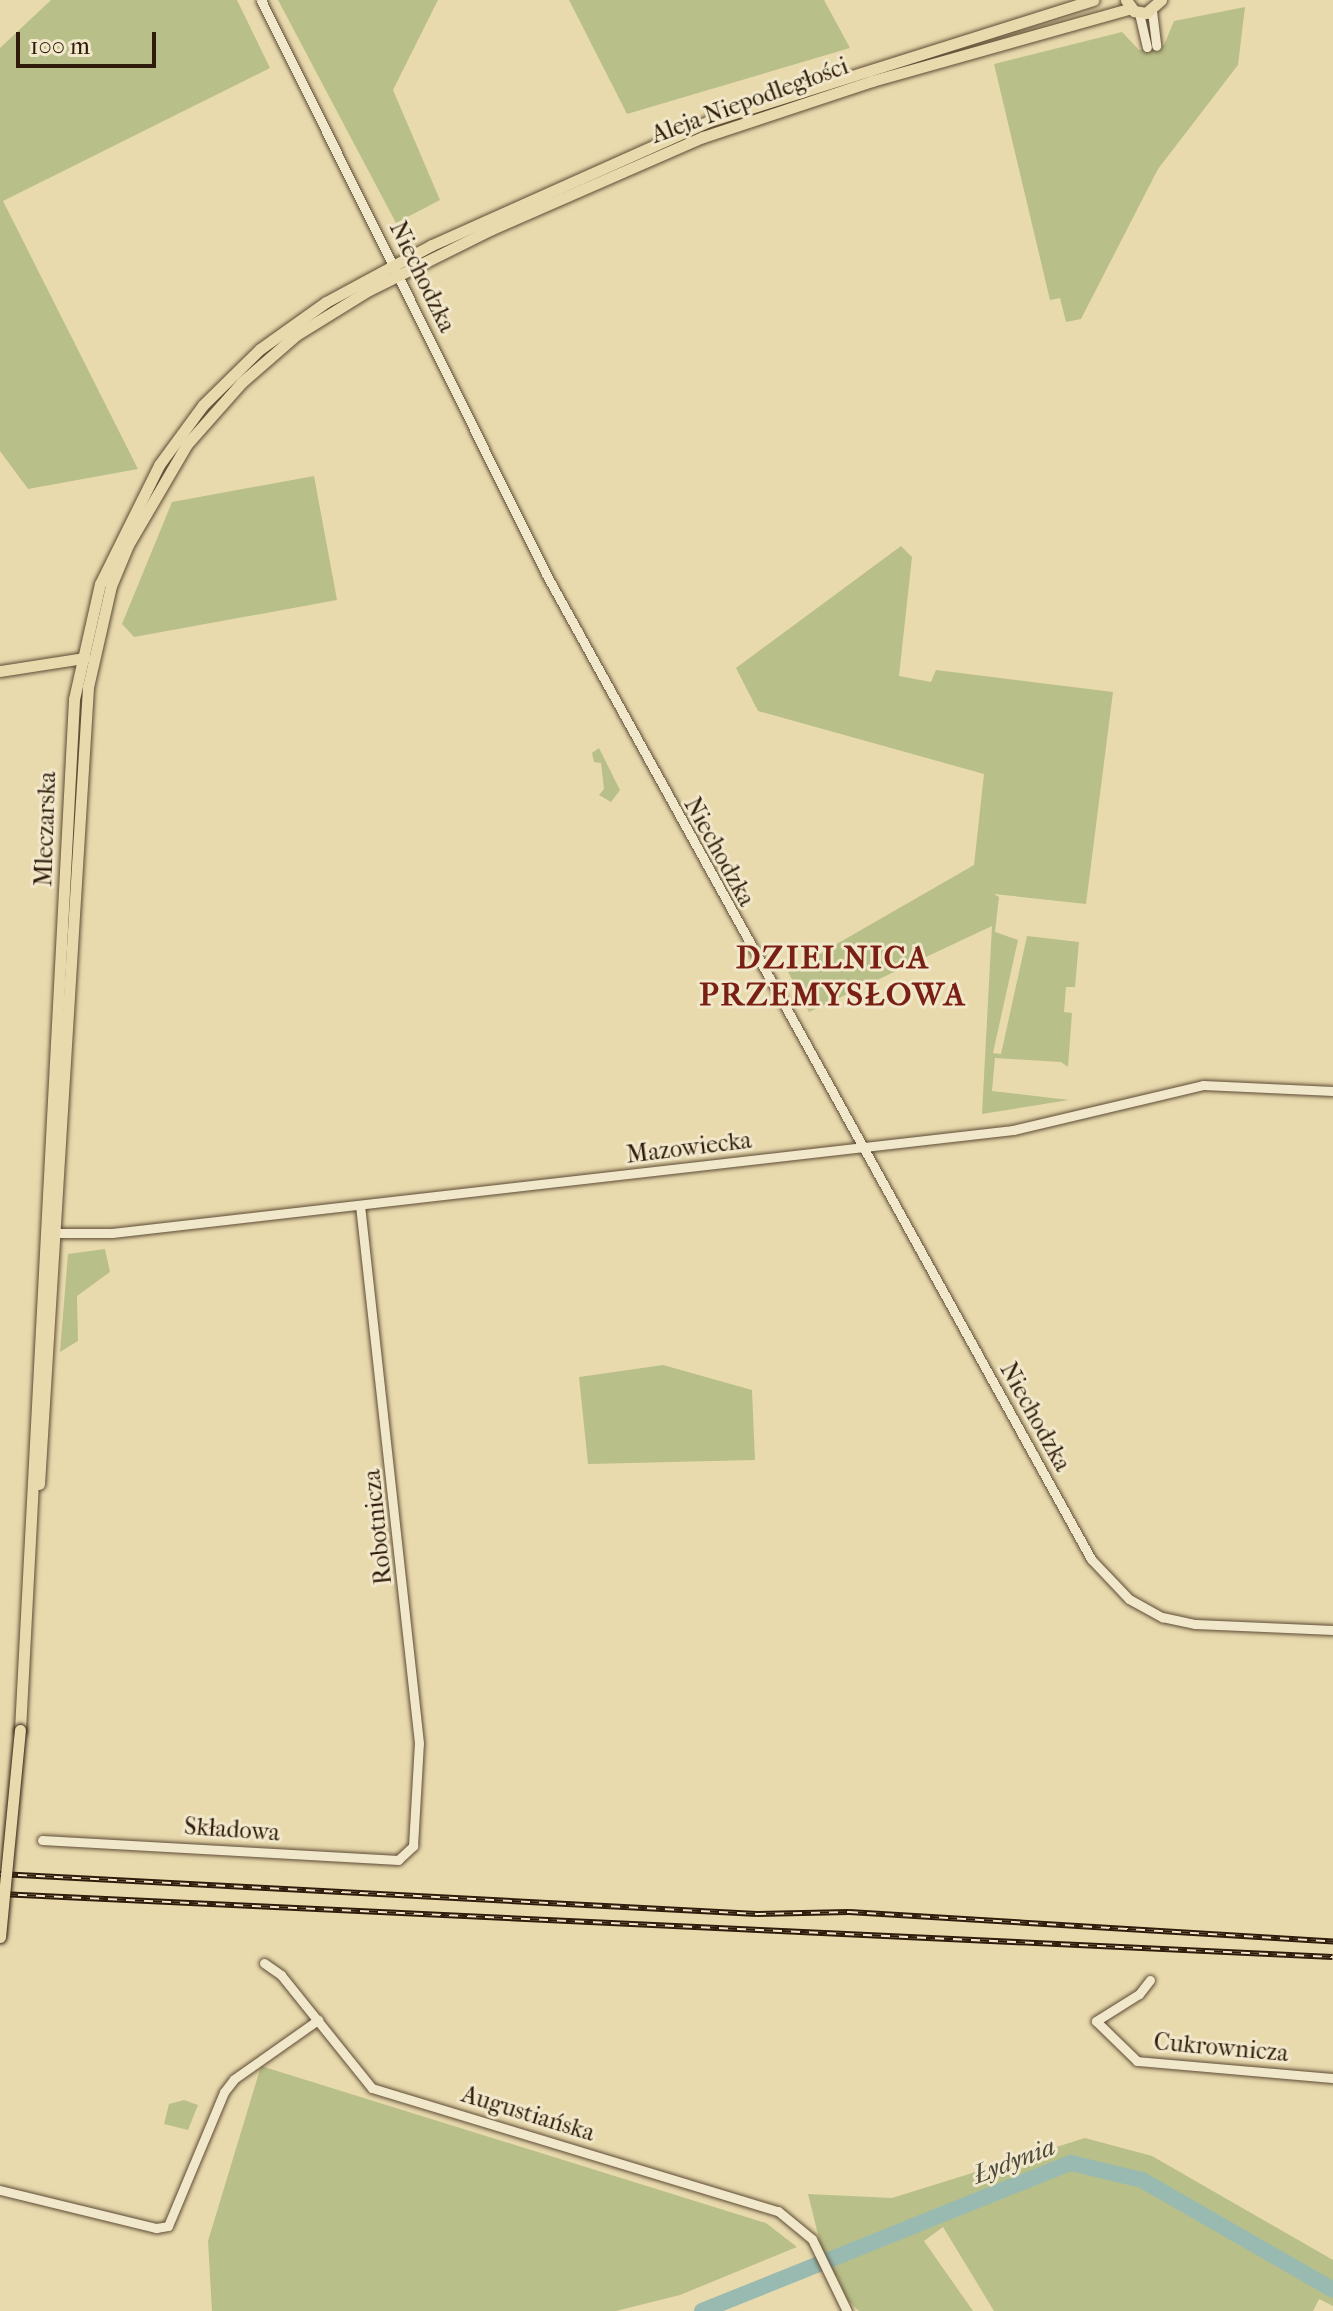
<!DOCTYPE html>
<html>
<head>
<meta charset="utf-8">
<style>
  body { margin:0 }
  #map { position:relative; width:1333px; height:2311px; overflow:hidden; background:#e9daae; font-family:"IM FELL French Canon",serif }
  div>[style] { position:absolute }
  .green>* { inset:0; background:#b9bf89 }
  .river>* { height:16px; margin:-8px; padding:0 8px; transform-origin:8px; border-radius:8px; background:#99bab1 }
  .roads { filter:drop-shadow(0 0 2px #5d4b34) drop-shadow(0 0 2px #5d4b34) }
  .minor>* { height:9px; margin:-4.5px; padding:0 4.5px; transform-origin:4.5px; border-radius:4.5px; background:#f1e7ca }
  .major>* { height:11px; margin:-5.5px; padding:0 5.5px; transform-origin:5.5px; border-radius:5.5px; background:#e9daae }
  .rail>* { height:6px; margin-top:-3px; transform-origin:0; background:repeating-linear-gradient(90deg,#f1e7ca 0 9px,#2e1b0b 0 18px); box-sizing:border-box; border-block:2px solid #2e1b0b }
  .bridges { filter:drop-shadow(0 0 2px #2e1b0b) drop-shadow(0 0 2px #2e1b0b) }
  .major-bridge>* { height:11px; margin:-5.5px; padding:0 5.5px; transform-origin:5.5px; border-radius:5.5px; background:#e9daae }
  span { translate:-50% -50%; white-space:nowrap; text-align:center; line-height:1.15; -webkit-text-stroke:6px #f1e7ca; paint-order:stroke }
  .street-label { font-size:24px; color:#2e1b0b }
  .water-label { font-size:26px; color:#4e4b3d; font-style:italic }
  .district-label { font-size:32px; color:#7a1f14; font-weight:700; letter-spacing:2px }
  .scale { position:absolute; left:16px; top:32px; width:140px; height:36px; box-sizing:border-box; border:4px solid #2e1b0b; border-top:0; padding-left:10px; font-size:24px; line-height:28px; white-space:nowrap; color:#2e1b0b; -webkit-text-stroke:6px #f1e7ca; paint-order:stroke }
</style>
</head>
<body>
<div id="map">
  <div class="green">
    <div style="clip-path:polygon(51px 0,237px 0,270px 68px,3px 201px,138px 469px,28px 489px,0 451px,0 48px)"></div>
    <div style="clip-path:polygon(278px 0,438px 0,393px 90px,440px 200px,396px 223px)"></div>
    <div style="clip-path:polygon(569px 0,824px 0,850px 48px,627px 114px)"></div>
    <div style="clip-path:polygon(1245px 7px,1238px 65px,1158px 169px,1081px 319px,1066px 322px,1060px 298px,1050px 300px,994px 64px,1122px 32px,1139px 50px,1164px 45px,1174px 21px)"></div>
    <div style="clip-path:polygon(314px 476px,337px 600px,134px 637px,122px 624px,172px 502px)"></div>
    <div style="clip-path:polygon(901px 546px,912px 557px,899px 676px,931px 682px,936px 670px,1113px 692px,1086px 904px,994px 894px,999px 897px,995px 932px,1018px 940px,993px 1053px,1001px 1054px,1027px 936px,1079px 942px,1075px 987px,1066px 987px,1064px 1012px,1072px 1013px,1068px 1067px,1061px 1062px,995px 1058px,992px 1091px,1069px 1100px,982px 1114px,992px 926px,809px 1012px,788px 972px,974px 865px,984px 774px,758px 711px,736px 668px)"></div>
    <div style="clip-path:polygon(599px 748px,620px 790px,611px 802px,599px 795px,604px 789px,601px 763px,594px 762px,592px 753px)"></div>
    <div style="clip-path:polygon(105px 1249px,110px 1272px,77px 1296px,78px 1341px,60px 1352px,68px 1254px)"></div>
    <div style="clip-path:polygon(663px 1365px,752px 1390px,755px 1460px,588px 1464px,579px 1377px)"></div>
    <div style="clip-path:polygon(261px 2066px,766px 2223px,797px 2247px,680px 2295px,616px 2311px,212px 2311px,208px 2241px)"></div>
    <div style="clip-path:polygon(184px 2100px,198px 2105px,188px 2130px,164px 2124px,169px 2104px)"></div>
    <div style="clip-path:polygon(1085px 2138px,1152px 2156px,1333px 2260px,1333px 2306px,1319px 2299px,1313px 2311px,994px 2311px,943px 2227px,924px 2241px,973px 2311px,859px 2311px,847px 2299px,837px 2276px,828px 2275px,808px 2194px,892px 2198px)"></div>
  </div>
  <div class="river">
    <div style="left:702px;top:2311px;width:398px;rotate:-21.9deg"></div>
    <div style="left:1071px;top:2163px;width:73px;rotate:13.5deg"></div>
    <div style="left:1142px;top:2180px;width:220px;rotate:29.9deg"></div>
  </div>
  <div class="roads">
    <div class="minor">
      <div style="left:261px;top:0;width:641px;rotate:63.59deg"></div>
      <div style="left:546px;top:574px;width:1126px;rotate:61.04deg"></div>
      <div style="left:1091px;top:1559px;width:55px;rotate:46.5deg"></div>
      <div style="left:1129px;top:1599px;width:38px;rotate:29deg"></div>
      <div style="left:1162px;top:1617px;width:34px;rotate:12deg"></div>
      <div style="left:1195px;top:1624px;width:138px;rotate:2.5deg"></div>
      <div style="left:1152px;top:11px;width:35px;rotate:83deg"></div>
      <div style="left:1139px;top:13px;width:35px;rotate:77deg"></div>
      <div style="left:48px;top:1233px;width:64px"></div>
      <div style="left:112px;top:1233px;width:907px;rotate:-6.52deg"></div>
      <div style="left:1013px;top:1130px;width:195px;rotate:-13.3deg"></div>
      <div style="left:1203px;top:1085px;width:130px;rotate:2.6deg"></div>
      <div style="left:42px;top:1840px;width:357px;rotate:3.2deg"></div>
      <div style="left:398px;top:1860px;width:21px;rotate:-43deg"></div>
      <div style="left:413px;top:1846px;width:103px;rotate:-86.7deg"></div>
      <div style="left:419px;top:1743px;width:541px;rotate:-96.26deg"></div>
      <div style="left:264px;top:1963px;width:21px;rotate:35deg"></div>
      <div style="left:281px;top:1975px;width:145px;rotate:51.2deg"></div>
      <div style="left:372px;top:2088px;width:424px;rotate:16.9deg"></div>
      <div style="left:778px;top:2211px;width:44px;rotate:39.5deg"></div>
      <div style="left:812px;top:2239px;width:80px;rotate:64.1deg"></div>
      <div style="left:1150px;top:1980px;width:18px;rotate:128deg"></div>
      <div style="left:1139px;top:1994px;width:51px;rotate:147.9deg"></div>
      <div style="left:1096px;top:2021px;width:57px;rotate:44.3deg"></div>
      <div style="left:1137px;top:2061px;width:197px;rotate:5deg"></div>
      <div style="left:0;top:2190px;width:161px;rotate:13.7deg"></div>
      <div style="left:156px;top:2228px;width:12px;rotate:-9deg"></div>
      <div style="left:168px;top:2226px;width:145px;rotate:-67.3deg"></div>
      <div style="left:224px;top:2092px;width:16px;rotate:-52deg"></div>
      <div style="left:234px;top:2079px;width:103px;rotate:-35.1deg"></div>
    </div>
    <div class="major">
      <div style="left:1126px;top:0;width:14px;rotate:54deg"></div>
      <div style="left:1134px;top:11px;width:12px;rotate:9deg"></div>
      <div style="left:1146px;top:13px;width:20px;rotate:-41deg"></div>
      <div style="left:0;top:671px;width:85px;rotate:-8.8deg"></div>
      <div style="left:39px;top:1484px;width:799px;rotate:-86.48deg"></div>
      <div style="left:88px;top:687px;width:104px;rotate:-77.2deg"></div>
      <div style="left:111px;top:586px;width:44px;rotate:-67.5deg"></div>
      <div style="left:128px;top:545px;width:117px;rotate:-59.7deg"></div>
      <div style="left:187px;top:444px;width:83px;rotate:-48.4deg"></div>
      <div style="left:242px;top:382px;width:72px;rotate:-41deg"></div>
      <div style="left:296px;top:335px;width:86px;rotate:-31.7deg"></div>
      <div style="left:369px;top:290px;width:137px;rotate:-26.4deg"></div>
      <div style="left:492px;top:229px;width:230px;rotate:-23.6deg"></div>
      <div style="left:703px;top:137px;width:178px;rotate:-18.3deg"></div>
      <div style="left:872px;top:81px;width:269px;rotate:-15.7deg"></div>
      <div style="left:20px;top:1730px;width:1032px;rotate:-87deg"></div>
      <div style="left:74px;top:699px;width:118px;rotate:-77.3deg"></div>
      <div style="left:100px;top:584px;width:133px;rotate:-63.6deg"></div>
      <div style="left:159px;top:465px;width:74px;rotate:-53.7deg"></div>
      <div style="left:203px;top:405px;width:80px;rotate:-44.5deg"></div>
      <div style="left:260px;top:349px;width:81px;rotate:-35.5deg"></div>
      <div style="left:326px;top:302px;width:120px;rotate:-28.3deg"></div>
      <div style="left:432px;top:245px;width:303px;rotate:-24.1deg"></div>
      <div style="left:709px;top:121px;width:403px;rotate:-17.5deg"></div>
    </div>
  </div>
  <div class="rail">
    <div style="left:0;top:1874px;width:758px;rotate:3.02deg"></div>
    <div style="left:757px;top:1914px;width:92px;rotate:-1.2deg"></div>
    <div style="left:849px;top:1912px;width:485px;rotate:3.5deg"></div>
    <div style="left:0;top:1894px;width:1334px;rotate:2.71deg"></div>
  </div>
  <div class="bridges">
    <div class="major-bridge">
      <div style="left:0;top:1937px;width:208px;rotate:-84.5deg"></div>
    </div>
  </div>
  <div class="street-label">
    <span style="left:750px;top:101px;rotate:-20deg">Aleja Niepodległości</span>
    <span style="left:422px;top:277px;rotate:64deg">Niechodzka</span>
    <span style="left:46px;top:829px;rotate:-88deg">Mleczarska</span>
    <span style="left:719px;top:852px;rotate:61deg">Niechodzka</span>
    <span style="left:689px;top:1148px;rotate:-7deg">Mazowiecka</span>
    <span style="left:1035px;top:1417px;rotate:61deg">Niechodzka</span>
    <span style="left:378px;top:1527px;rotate:-96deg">Robotnicza</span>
    <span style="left:232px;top:1830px;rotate:4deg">Składowa</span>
    <span style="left:1221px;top:2048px;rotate:5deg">Cukrownicza</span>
    <span style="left:528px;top:2114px;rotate:17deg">Augustiańska</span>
  </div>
  <div class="water-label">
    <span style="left:1014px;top:2161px;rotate:-21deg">Łydynia</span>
  </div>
  <div class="district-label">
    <span style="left:833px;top:977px">DZIELNICA<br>PRZEMYSŁOWA</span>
  </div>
  <div class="scale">100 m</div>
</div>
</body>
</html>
